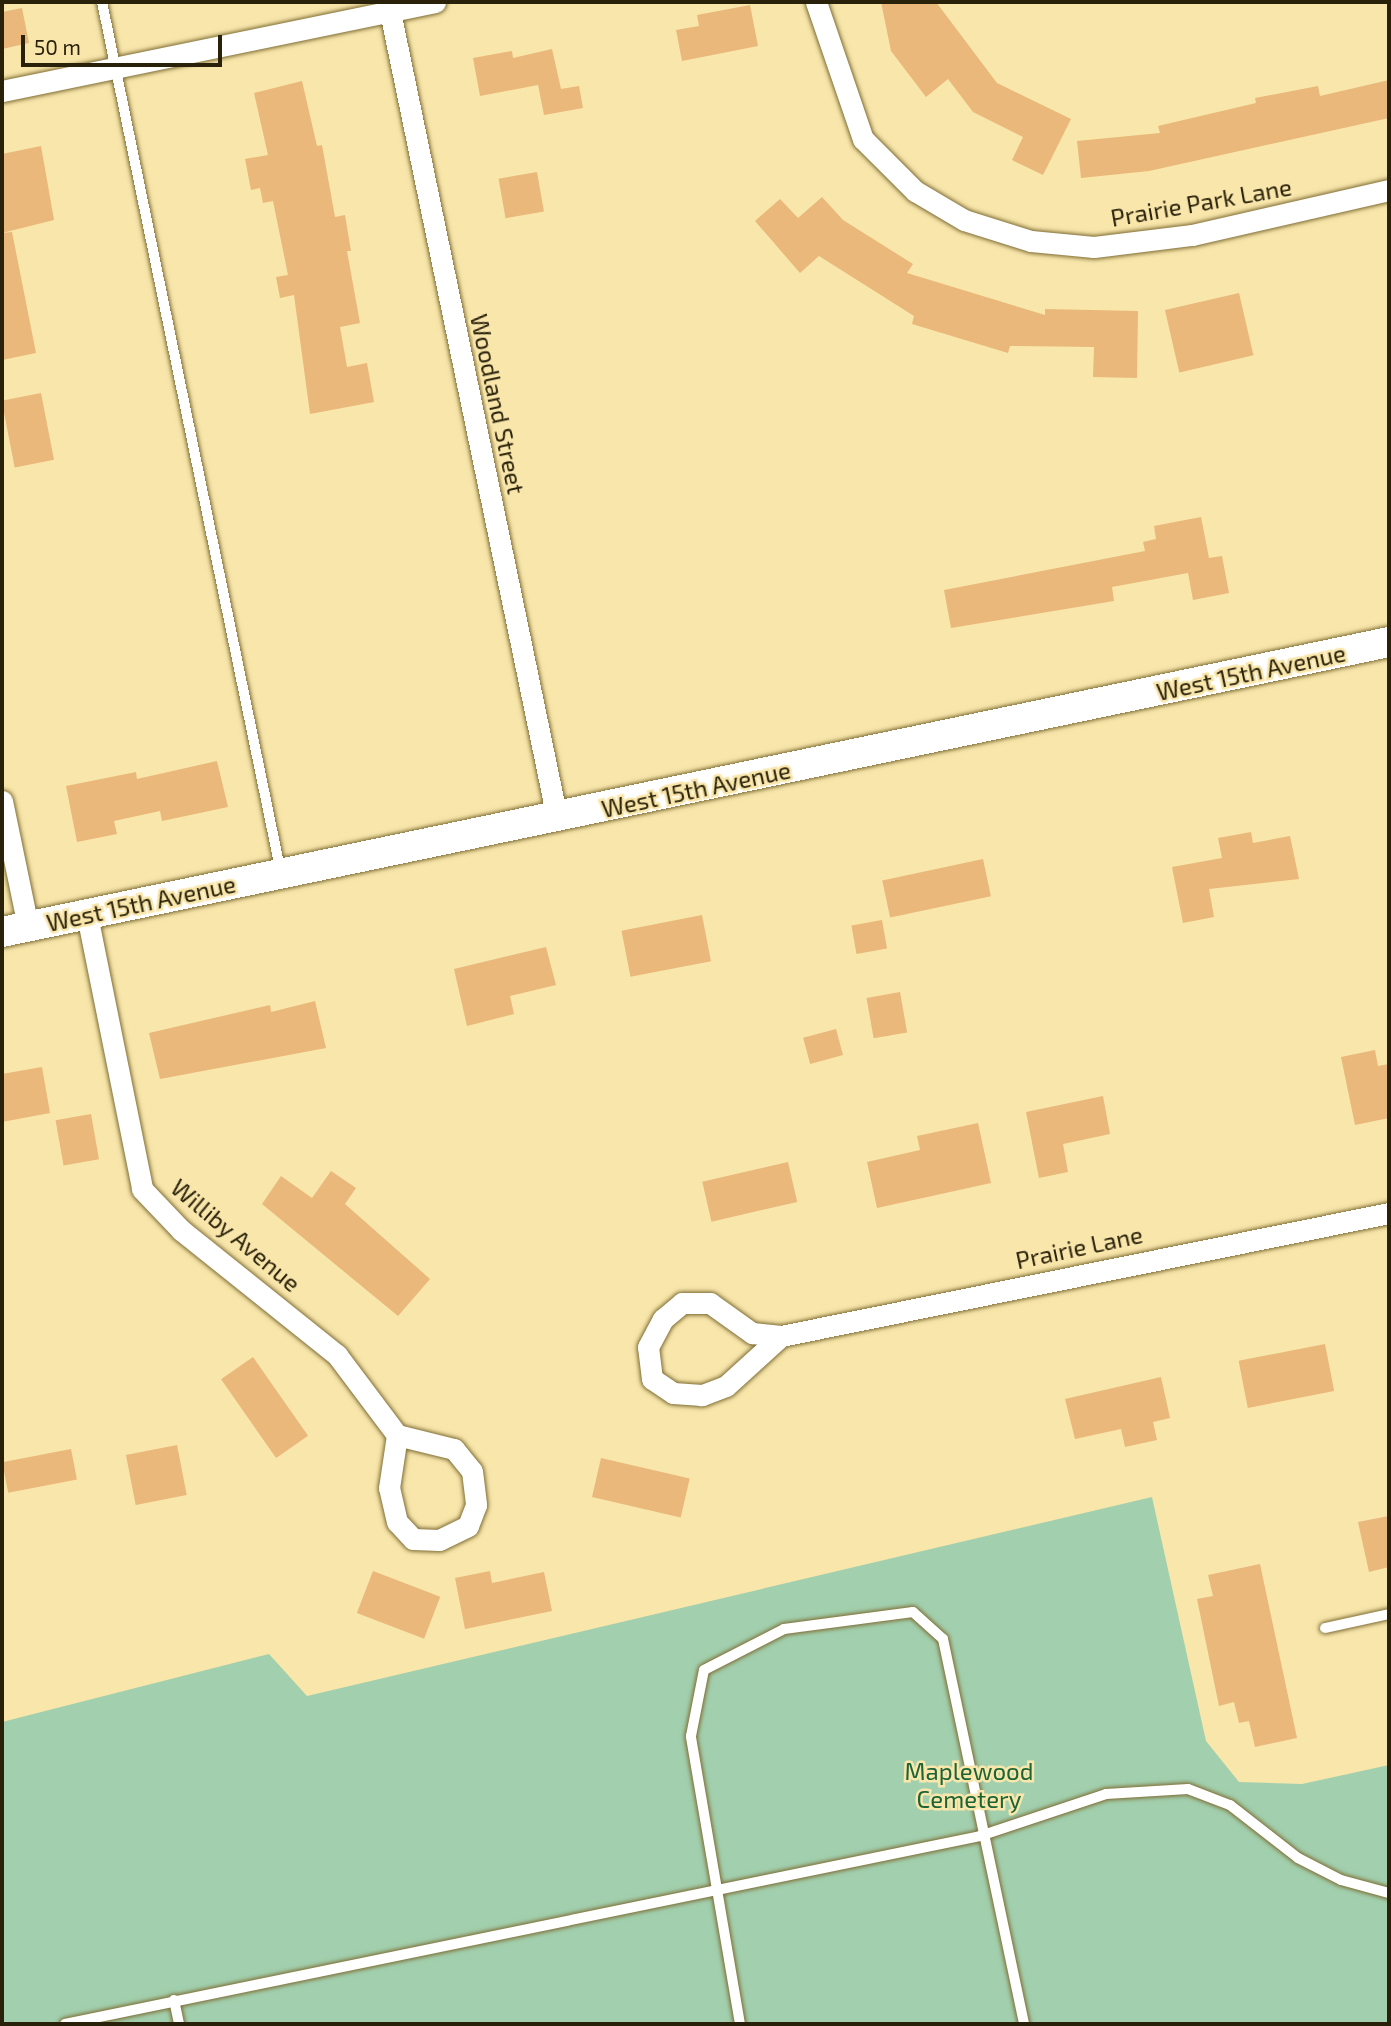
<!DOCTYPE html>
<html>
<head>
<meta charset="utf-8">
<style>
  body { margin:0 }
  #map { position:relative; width:1391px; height:2026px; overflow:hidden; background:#f9e6ab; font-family:"Exo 2",sans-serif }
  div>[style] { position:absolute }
  .green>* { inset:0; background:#a2d0ae }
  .building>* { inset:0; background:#e9b87a; transform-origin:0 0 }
  .roads { filter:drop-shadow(0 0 2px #7f6e36) drop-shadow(0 0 2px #7f6e36) }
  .lane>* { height:10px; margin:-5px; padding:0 5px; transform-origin:5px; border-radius:5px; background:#fff }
  .street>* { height:21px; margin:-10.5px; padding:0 10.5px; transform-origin:10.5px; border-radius:10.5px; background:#fff }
  .secondary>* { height:30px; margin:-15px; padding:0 15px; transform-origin:15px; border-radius:15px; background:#fff }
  span { translate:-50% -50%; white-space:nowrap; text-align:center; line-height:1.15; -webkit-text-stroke:5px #f9e6ab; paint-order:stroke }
  .street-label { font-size:24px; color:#29210a }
  .park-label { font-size:24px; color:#1a6437 }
  .frame { position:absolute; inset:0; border:4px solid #29210a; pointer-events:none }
  .scale { position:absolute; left:21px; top:35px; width:201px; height:32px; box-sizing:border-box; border:4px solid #29210a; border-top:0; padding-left:9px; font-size:21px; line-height:24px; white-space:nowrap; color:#29210a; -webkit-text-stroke:5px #f9e6ab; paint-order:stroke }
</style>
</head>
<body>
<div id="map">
  <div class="green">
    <div style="clip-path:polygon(1152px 1497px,1206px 1741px,1239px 1782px,1302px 1784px,1389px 1765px,1389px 2024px,2px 2024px,2px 1722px,269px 1654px,307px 1696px)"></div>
  </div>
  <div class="building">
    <div style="clip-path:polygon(881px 2px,936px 2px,997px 83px,1071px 119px,1043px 175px,1012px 160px,1023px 137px,973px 112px,948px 79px,926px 97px,891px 51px)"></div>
    <div style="clip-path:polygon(750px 5px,758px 46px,682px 61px,676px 30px,699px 26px,697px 15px)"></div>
    <div style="clip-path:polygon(22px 8px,29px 43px,2px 49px,2px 12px)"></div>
    <div style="clip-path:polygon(552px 49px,561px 89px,579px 86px,583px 108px,544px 115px,538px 85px,480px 96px,473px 58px,512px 51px,513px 58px)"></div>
    <div style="clip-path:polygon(1389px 80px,1389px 118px,1149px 171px,1081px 178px,1077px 141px,1160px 133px,1158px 126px,1256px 103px,1255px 98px,1318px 86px,1320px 96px)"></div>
    <div style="clip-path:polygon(302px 81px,317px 146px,322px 145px,335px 217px,345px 215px,351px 251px,347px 251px,360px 323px,340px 327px,347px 367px,367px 363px,374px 402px,310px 414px,294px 295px,280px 298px,276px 277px,288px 275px,273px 201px,263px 203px,260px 188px,251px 190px,245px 159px,268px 155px,254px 93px)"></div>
    <div style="clip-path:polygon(41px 146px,54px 220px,2px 233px,2px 154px)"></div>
    <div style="left:537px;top:172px;width:40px;height:39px;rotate:80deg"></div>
    <div style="clip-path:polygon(822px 197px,843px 220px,913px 264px,907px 273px,1045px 315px,1045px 309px,1138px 311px,1137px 378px,1093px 377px,1094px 347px,1010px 346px,1008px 353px,912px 324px,914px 316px,819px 256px,800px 273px,755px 221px,780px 199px,798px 218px)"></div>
    <div style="clip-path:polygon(12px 232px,36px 353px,2px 360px,2px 233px)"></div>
    <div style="left:1239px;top:293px;width:64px;height:76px;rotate:77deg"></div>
    <div style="left:41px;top:393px;width:68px;height:40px;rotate:79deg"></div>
    <div style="clip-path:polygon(1201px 517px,1209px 558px,1222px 556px,1229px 593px,1193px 600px,1188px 573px,1112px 587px,1114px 601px,951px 628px,944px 590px,1145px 551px,1143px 542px,1156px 539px,1154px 526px)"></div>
    <div style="clip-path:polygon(217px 761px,228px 807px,162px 821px,160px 811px,114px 821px,117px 834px,77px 842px,66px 786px,136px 772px,137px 779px)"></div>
    <div style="clip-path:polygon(1251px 832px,1253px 843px,1290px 836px,1299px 879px,1209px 889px,1214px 917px,1183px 923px,1172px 867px,1222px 858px,1218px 838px)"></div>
    <div style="left:983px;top:859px;width:38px;height:103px;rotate:78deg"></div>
    <div style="left:702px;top:915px;width:47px;height:82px;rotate:79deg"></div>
    <div style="left:882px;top:920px;width:29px;height:31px;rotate:80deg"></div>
    <div style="clip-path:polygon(546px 947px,556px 985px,510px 996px,514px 1014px,467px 1026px,454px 969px)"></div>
    <div style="left:900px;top:992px;width:41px;height:34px;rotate:80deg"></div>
    <div style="clip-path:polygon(315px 1001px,326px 1048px,160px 1079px,149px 1033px,270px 1005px,271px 1012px)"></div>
    <div style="left:836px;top:1029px;width:27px;height:34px;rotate:75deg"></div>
    <div style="clip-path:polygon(1375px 1050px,1378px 1066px,1389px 1064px,1389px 1118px,1355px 1125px,1341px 1057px)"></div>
    <div style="clip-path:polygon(42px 1067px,50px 1113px,2px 1122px,2px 1074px)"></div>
    <div style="clip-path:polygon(1103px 1096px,1110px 1134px,1063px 1144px,1068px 1172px,1039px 1178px,1026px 1112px)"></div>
    <div style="left:91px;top:1114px;width:46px;height:36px;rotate:80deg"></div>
    <div style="clip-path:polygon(978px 1123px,991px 1183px,877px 1208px,867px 1162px,920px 1150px,917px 1136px)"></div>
    <div style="left:788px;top:1162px;width:41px;height:88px;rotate:77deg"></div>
    <div style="clip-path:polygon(331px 1171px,356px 1188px,345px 1204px,430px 1279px,398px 1316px,262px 1204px,281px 1176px,312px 1198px)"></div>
    <div style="left:1325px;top:1344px;width:48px;height:88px;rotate:79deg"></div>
    <div style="left:253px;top:1357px;width:96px;height:39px;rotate:55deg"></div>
    <div style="clip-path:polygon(1161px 1377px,1170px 1418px,1153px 1422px,1157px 1440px,1125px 1447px,1121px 1429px,1075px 1439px,1065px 1399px)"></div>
    <div style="left:177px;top:1445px;width:51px;height:52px;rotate:79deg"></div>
    <div style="left:71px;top:1449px;width:31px;height:70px;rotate:79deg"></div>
    <div style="left:601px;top:1458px;width:91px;height:40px;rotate:13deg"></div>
    <div style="clip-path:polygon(1389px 1516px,1389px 1567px,1369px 1572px,1358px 1522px)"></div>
    <div style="clip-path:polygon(1260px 1564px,1297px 1738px,1255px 1747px,1249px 1721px,1239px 1723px,1234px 1702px,1219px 1706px,1197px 1599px,1213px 1596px,1208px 1575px)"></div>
    <div style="left:373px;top:1571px;width:72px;height:45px;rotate:21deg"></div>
    <div style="clip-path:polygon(490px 1571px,492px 1583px,544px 1572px,552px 1611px,465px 1629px,455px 1578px)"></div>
  </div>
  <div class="roads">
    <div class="lane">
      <div style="left:102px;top:2px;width:889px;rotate:78.39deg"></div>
      <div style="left:1325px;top:1628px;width:66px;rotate:-12.3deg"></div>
      <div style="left:174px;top:2000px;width:25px;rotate:78deg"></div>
      <div style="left:65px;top:2024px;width:934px;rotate:-11.61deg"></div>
      <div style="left:980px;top:1836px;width:133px;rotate:-18.4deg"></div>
      <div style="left:1106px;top:1794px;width:82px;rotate:-3.5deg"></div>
      <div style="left:1188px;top:1789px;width:45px;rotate:20.9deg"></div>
      <div style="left:1230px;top:1805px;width:86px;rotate:37.9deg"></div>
      <div style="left:1298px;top:1858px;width:48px;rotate:27.1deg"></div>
      <div style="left:1341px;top:1880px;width:50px;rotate:15.2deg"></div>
      <div style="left:740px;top:2024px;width:292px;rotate:-99.7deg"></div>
      <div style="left:691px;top:1736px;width:67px;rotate:-78.9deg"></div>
      <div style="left:704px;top:1670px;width:90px;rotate:-27.1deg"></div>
      <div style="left:784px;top:1629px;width:130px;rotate:-7.5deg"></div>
      <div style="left:913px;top:1612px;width:40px;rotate:42deg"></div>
      <div style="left:943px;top:1639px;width:393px;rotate:78.1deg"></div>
    </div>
    <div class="street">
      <div style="left:388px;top:2px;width:833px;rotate:78.3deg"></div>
      <div style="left:816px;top:2px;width:145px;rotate:71.1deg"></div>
      <div style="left:863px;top:139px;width:74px;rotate:45deg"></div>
      <div style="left:915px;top:191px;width:57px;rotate:30.6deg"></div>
      <div style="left:964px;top:220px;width:70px;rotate:17.4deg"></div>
      <div style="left:1031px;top:241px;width:63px;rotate:5.4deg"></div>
      <div style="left:1094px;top:247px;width:99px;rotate:-7deg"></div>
      <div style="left:1192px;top:235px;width:202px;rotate:-12.9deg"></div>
      <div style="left:2px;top:91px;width:442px;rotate:-11.6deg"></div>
      <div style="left:2px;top:801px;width:129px;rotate:78.3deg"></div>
      <div style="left:87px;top:915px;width:279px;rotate:78.6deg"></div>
      <div style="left:142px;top:1189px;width:57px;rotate:46.4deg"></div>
      <div style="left:181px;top:1230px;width:200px;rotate:38.7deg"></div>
      <div style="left:337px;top:1355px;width:100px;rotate:53.1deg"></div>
      <div style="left:781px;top:1336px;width:74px;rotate:137.7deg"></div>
      <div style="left:726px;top:1386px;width:26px;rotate:159deg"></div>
      <div style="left:702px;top:1395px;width:29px;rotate:-176deg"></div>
      <div style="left:673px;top:1393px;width:25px;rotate:-146deg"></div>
      <div style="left:652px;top:1379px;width:32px;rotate:-97deg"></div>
      <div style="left:648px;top:1347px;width:32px;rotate:-62deg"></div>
      <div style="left:663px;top:1319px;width:25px;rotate:-40deg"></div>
      <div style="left:682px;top:1303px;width:28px"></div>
      <div style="left:710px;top:1303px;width:52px;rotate:35.5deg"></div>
      <div style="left:752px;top:1333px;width:29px;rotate:6deg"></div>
      <div style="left:781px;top:1336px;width:620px;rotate:-11.44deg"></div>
      <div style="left:397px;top:1435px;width:59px;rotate:13.8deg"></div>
      <div style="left:454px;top:1449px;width:28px;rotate:51deg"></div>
      <div style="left:472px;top:1471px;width:34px;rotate:83deg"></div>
      <div style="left:476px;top:1505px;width:22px;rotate:111deg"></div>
      <div style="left:468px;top:1526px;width:32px;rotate:154deg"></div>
      <div style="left:439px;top:1540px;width:26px;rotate:-178deg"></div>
      <div style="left:413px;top:1539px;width:23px;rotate:-133deg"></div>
      <div style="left:397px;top:1522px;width:35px;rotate:-103deg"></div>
      <div style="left:389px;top:1488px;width:54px;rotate:-81.4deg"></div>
    </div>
    <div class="secondary">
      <div style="left:2px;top:932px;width:1417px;rotate:-11.81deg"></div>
    </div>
  </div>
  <div class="street-label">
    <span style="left:1201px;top:202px;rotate:-10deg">Prairie Park Lane</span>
    <span style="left:498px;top:404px;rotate:78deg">Woodland Street</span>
    <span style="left:1251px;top:672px;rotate:-12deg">West 15th Avenue</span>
    <span style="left:696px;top:789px;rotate:-12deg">West 15th Avenue</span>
    <span style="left:141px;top:903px;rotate:-12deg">West 15th Avenue</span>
    <span style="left:236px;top:1235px;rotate:40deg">Williby Avenue</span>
    <span style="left:1079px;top:1247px;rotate:-12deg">Prairie Lane</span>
  </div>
  <div class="park-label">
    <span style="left:969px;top:1785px">Maplewood<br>Cemetery</span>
  </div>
  <div class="frame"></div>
  <div class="scale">50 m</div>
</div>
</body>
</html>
